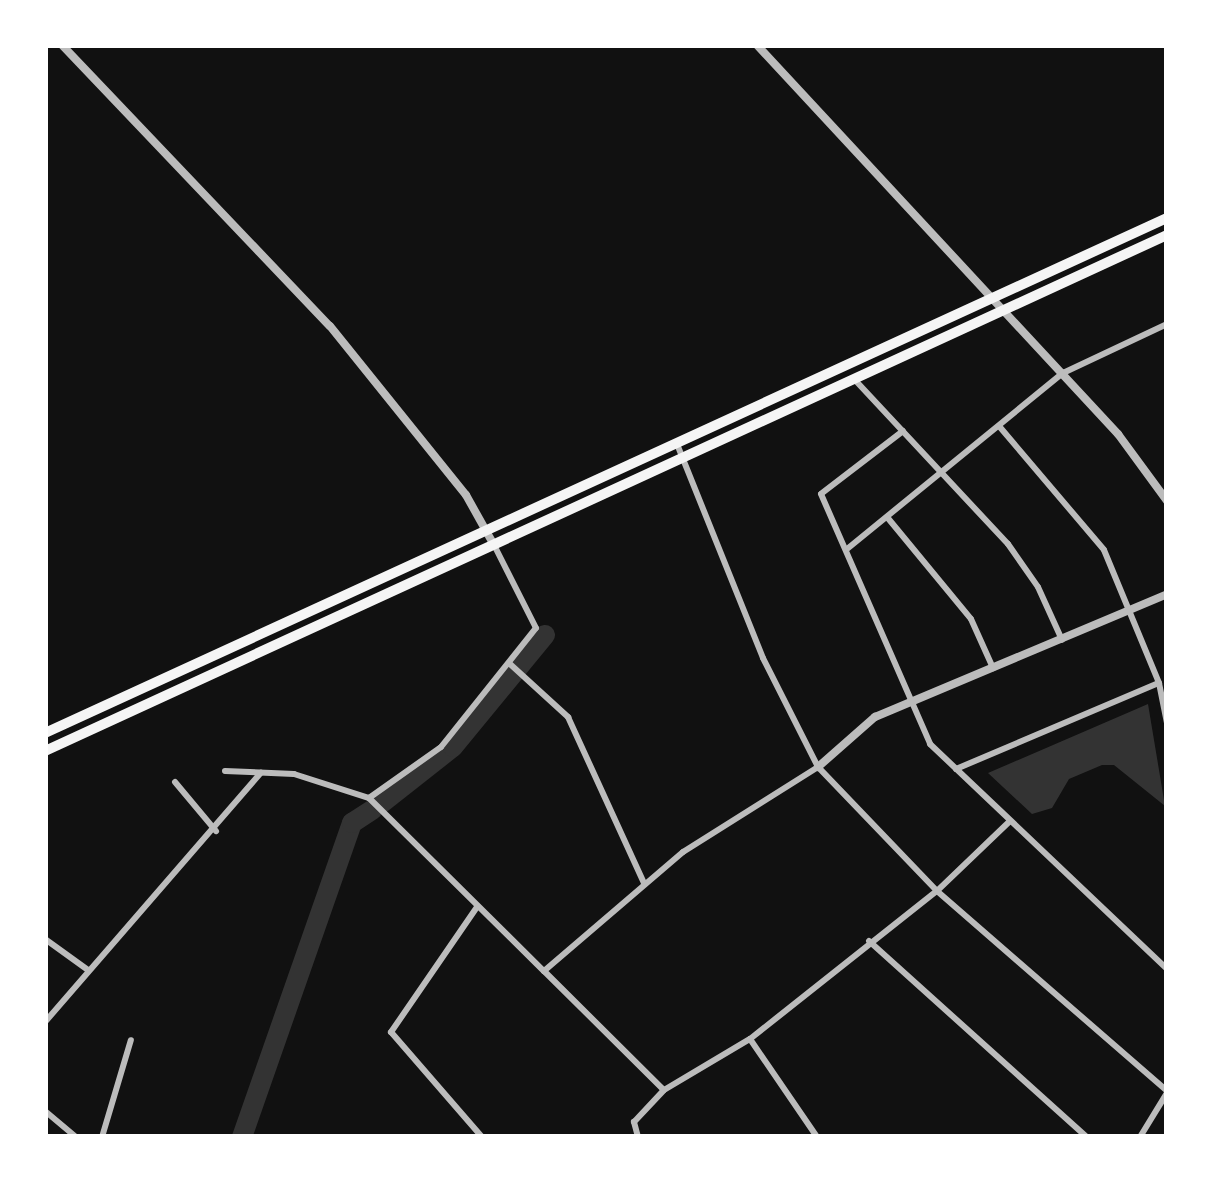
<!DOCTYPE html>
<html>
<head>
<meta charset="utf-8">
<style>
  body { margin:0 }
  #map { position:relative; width:1212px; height:1182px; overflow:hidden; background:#111; font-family:"Zilla Slab",serif }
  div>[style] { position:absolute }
  .water>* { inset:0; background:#333 }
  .river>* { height:20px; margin:-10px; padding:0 10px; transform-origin:10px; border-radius:10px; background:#333 }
  .minor>* { height:6px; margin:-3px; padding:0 3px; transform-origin:3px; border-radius:3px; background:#bcbcbc }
  .tertiary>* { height:8px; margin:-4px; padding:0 4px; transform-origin:4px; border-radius:4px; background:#bcbcbc }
  .trunk>* { height:10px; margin:-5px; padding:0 5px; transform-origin:5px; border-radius:5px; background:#f5f5f5 }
  span { translate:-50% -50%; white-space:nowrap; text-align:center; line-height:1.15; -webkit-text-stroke:8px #fff; paint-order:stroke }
  .frame { position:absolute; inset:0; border:48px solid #fff; pointer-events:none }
</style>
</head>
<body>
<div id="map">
  <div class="water">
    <div style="clip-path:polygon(1148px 704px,1165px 806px,1114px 765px,1102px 765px,1069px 779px,1052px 808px,1032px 814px,988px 773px)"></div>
  </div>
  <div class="river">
    <div style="left:382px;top:803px;width:90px;rotate:-38.3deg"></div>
    <div style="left:453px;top:747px;width:145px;rotate:-50.6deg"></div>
    <div style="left:242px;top:1137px;width:333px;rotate:-70.7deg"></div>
    <div style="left:352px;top:823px;width:24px;rotate:-33deg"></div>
  </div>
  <div class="minor">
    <div style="left:855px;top:380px;width:224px;rotate:47deg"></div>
    <div style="left:1008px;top:544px;width:52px;rotate:55.1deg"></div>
    <div style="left:1038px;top:587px;width:58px;rotate:65.6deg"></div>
    <div style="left:999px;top:426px;width:162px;rotate:49.7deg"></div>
    <div style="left:1104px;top:550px;width:144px;rotate:67.5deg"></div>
    <div style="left:1159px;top:683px;width:41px;rotate:78.7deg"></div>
    <div style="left:903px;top:431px;width:103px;rotate:142.5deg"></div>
    <div style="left:821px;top:494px;width:273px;rotate:66.4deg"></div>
    <div style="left:930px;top:744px;width:327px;rotate:43.5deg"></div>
    <div style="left:887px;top:517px;width:132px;rotate:50.5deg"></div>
    <div style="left:971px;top:619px;width:54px;rotate:65.8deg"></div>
    <div style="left:847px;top:549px;width:279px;rotate:-39.2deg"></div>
    <div style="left:1063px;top:373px;width:115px;rotate:-25.2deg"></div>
    <div style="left:510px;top:664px;width:79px;rotate:42.4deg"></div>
    <div style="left:568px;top:717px;width:183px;rotate:65.4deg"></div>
    <div style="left:956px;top:769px;width:220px;rotate:-23deg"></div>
    <div style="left:225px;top:771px;width:69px;rotate:2.5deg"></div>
    <div style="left:294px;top:774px;width:79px;rotate:17.7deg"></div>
    <div style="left:369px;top:798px;width:246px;rotate:44.7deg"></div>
    <div style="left:544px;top:971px;width:183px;rotate:-40.6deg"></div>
    <div style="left:683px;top:852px;width:160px;rotate:-32.2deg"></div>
    <div style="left:175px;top:782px;width:64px;rotate:50.1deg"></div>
    <div style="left:369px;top:798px;width:88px;rotate:-35.3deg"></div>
    <div style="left:441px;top:747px;width:152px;rotate:-51.4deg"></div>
    <div style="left:536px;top:628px;width:93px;rotate:-116.8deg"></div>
    <div style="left:1010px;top:821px;width:101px;rotate:136.2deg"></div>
    <div style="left:937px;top:891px;width:305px;rotate:41deg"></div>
    <div style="left:477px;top:907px;width:152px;rotate:124.5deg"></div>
    <div style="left:391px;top:1032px;width:139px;rotate:49.1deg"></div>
    <div style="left:45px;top:939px;width:53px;rotate:35.8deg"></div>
    <div style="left:869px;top:941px;width:293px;rotate:42deg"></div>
    <div style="left:544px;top:971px;width:169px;rotate:44.8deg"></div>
    <div style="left:664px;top:1090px;width:100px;rotate:-30.7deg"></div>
    <div style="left:750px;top:1039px;width:238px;rotate:-38.4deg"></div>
    <div style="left:937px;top:891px;width:172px;rotate:-133.8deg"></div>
    <div style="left:818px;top:767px;width:122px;rotate:-116.8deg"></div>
    <div style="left:763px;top:658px;width:231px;rotate:-111.9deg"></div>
    <div style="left:45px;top:1022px;width:330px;rotate:-49.1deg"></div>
    <div style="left:750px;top:1039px;width:119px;rotate:55.6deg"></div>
    <div style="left:45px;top:1111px;width:40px;rotate:40deg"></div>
    <div style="left:102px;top:1137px;width:101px;rotate:-73.4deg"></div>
    <div style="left:638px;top:1137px;width:16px;rotate:-105deg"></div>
    <div style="left:634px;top:1122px;width:42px;rotate:-46.9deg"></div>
    <div style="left:1140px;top:1137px;width:52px;rotate:-58.5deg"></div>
  </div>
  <div class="tertiary">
    <div style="left:62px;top:45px;width:388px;rotate:46.4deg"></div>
    <div style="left:330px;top:326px;width:217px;rotate:51.2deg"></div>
    <div style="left:466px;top:495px;width:57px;rotate:60.8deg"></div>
    <div style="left:757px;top:45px;width:531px;rotate:47.14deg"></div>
    <div style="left:1118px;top:434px;width:83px;rotate:53.8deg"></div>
    <div style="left:818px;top:767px;width:76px;rotate:-41.3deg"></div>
    <div style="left:875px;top:717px;width:317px;rotate:-22.8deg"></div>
  </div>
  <div class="trunk">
    <div style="left:45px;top:733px;width:1235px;rotate:-24.66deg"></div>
    <div style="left:45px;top:751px;width:1235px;rotate:-24.7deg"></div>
  </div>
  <div class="frame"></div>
</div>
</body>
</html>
